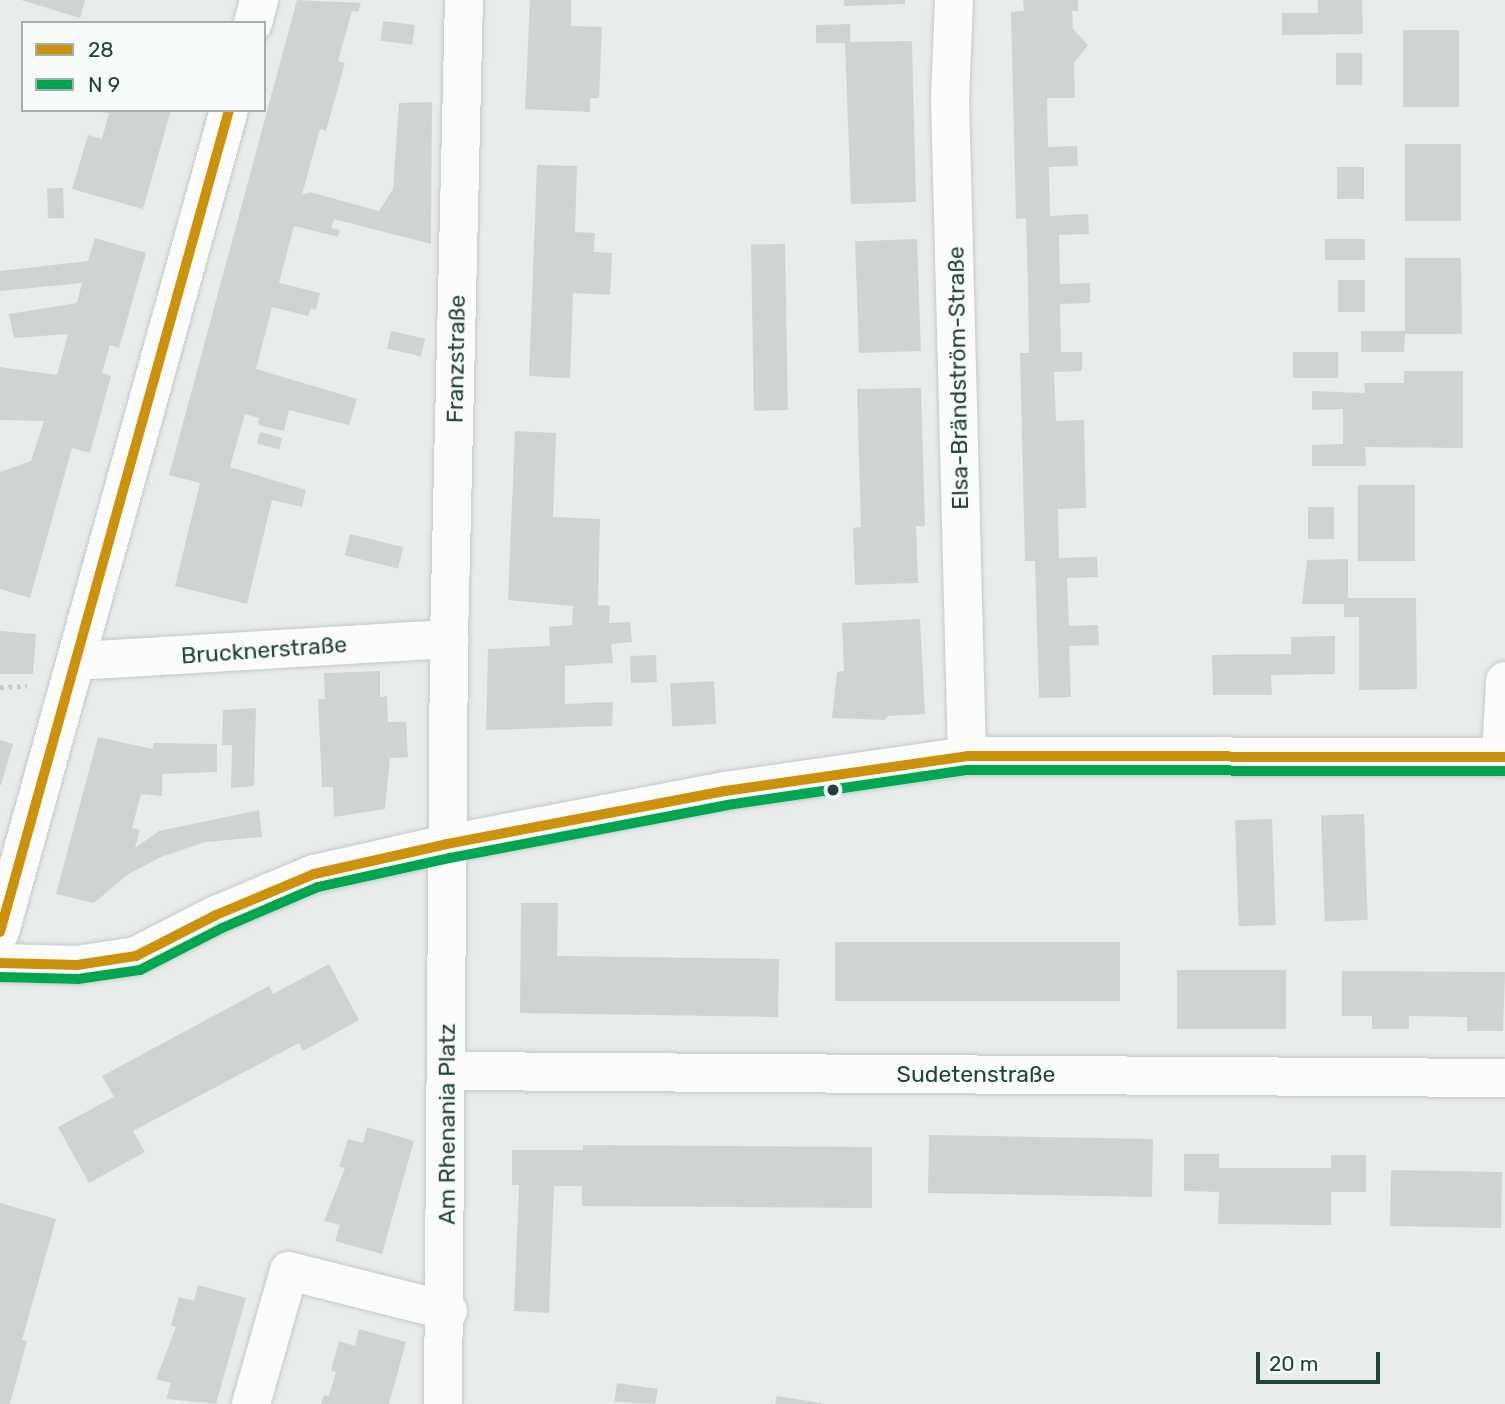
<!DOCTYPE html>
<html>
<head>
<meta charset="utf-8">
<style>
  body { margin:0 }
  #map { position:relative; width:1505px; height:1404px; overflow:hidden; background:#e8edeb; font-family:Rubik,sans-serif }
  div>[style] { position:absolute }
  .building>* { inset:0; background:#cfd4d2; transform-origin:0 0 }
  .path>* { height:4.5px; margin-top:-2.25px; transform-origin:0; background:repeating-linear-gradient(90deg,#c3ccca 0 3.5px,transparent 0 8.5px) }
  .roads { filter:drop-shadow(0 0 2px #c5cac8) drop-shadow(0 0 2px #c5cac8) }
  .minor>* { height:38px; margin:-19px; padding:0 19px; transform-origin:19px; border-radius:19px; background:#fcfcfc }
  .tertiary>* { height:38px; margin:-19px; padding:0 19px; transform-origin:19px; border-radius:19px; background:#fcfcfc }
  .secondary>* { height:38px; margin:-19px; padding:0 19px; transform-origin:19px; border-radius:19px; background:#fcfcfc }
  .bus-1>* { height:10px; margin:-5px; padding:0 5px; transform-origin:5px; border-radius:5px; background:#cd920c }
  .bus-2>* { height:10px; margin:-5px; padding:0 5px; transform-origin:5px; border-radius:5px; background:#00a651 }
  .dots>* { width:19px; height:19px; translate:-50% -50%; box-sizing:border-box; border:4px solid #f7fbf9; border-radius:50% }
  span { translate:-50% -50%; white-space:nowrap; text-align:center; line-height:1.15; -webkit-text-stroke:5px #f7fbf9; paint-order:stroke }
  .street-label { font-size:23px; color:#24423a }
  .legend { position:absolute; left:21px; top:21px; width:245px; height:91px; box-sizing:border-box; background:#f7fbf9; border:2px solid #a3b1ad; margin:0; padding:9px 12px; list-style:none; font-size:21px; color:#24423a }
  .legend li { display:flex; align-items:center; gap:14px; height:35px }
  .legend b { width:35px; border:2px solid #a3b1ad }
  .scale { position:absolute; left:1256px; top:1352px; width:124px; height:32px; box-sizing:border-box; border:4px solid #24423a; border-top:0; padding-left:9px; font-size:21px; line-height:24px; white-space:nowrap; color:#24423a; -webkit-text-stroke:5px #f7fbf9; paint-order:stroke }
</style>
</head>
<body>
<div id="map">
  <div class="building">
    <div style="clip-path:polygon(21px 0,85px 0,80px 18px)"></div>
    <div style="clip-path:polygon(297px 0,361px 3px,358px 12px,352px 11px,338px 61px,345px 63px,326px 131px,320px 129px,302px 195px,310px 192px,379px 211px,393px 189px,399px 103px,432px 102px,431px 244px,334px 219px,331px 228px,340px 230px,338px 237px,294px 226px,279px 283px,320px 293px,316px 310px,311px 308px,308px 316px,272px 307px,256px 369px,357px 399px,349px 425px,289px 410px,284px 431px,258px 425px,259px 418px,245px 414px,230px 467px,306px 490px,302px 507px,272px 500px,247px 604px,175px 586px,200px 483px,169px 475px)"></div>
    <div style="clip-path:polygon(530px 0,571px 0,571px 26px,602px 27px,599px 98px,590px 98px,590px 112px,525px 109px)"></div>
    <div style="clip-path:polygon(844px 0,905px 0,905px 4px,844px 6px)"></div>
    <div style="clip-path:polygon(1023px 0,1078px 0,1078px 11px,1072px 11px,1073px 29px,1088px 45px,1074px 63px,1075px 98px,1047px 98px,1048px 147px,1077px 146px,1078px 166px,1049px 167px,1050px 216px,1088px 214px,1089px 234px,1059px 235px,1060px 284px,1090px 283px,1090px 303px,1060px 304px,1061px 352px,1082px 352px,1082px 371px,1054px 372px,1056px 421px,1084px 420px,1086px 508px,1058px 509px,1059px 558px,1097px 557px,1098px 577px,1067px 578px,1069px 626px,1098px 625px,1099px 645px,1069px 646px,1071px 697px,1039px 698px,1035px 561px,1025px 561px,1020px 353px,1029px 353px,1028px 286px,1026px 218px,1016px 219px,1011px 12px,1024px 11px)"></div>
    <div style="clip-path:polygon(1318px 0,1362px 0,1363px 34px,1282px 35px,1282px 13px,1318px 13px)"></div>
    <div style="left:383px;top:21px;width:32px;height:20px;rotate:7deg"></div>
    <div style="clip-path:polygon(850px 24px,850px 42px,912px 41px,916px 202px,851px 204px,845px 43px,816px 43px,816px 25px)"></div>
    <div style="left:1403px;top:30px;width:56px;height:77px"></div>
    <div style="left:1336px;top:53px;width:26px;height:32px"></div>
    <div style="clip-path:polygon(85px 110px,171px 110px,143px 209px,72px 189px,88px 135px,102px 139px,109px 113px)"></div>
    <div style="left:1461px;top:144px;width:77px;height:56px;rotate:90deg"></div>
    <div style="clip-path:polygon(537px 165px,577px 166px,575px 232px,595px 233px,594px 252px,612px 253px,610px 295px,573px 293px,570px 378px,529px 376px)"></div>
    <div style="left:1337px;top:167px;width:27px;height:32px"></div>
    <div style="left:63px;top:188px;width:30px;height:16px;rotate:88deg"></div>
    <div style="clip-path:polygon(95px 238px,146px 253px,119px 348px,110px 345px,102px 373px,111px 376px,90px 453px,72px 448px,30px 598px,0 589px,0 472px,31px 461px,44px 421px,0 420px,0 367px,57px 375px,68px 334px,14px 338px,9px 314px,77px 303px,82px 283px,0 291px,0 271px,88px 261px)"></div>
    <div style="left:917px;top:239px;width:112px;height:62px;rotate:88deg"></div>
    <div style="left:1325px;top:239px;width:40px;height:21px"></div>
    <div style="left:785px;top:244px;width:166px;height:34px;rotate:89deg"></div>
    <div style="clip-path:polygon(1405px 258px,1461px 258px,1462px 334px,1405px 334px,1404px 352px,1361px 352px,1361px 331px,1405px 331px)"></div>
    <div style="left:1338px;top:280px;width:27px;height:32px"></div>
    <div style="left:391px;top:331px;width:35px;height:18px;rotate:13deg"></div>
    <div style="left:1338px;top:352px;width:26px;height:45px;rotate:90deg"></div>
    <div style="clip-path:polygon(1404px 371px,1463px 371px,1463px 448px,1365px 447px,1366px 466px,1312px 466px,1312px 445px,1343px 444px,1343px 409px,1312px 410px,1312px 391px,1365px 393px,1364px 383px,1404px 383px)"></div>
    <div style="clip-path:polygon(921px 388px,925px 526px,916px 526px,918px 583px,855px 585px,853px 528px,861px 527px,857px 389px)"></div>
    <div style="clip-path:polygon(515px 431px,556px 433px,553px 517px,600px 519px,598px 605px,610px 606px,609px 623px,630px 622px,632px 642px,611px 644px,613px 663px,565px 666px,565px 704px,613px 702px,612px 726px,486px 730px,488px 649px,550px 646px,549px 627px,572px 625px,573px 606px,508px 600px)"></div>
    <div style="left:260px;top:432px;width:23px;height:12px;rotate:15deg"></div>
    <div style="left:1358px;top:485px;width:57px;height:76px"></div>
    <div style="left:1308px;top:507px;width:26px;height:32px"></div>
    <div style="left:350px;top:534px;width:55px;height:22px;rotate:14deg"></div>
    <div style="clip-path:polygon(1348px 559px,1348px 598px,1416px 598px,1417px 689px,1359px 690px,1359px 617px,1344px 617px,1344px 604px,1302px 604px,1307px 560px)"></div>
    <div style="clip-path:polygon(920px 619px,925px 714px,888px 716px,885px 720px,832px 718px,837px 672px,844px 671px,842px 623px)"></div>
    <div style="clip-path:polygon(0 631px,36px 634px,33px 674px,0 674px)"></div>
    <div style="clip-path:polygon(1335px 636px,1335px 674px,1271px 675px,1272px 695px,1213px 695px,1212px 655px,1291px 654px,1291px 637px)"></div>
    <div style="left:656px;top:655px;width:27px;height:26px;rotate:88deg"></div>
    <div style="clip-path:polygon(380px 671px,380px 697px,387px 696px,388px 722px,406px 722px,408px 757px,390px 758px,385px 809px,334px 817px,333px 787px,322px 787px,318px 699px,325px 699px,324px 673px)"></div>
    <div style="left:714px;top:681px;width:43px;height:44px;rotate:87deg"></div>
    <div style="clip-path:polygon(256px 708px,254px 786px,231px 788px,232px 745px,222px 745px,223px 710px)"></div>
    <div style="clip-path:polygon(98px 737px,152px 749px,154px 743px,217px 744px,217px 772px,162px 774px,162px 796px,141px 794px,132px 828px,140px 830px,135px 848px,159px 831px,259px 810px,262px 837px,205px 842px,161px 857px,127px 875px,94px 903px,56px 894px)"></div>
    <div style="clip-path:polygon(0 740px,13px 744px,1px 785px,0 785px)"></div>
    <div style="left:1364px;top:814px;width:106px;height:43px;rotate:88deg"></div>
    <div style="left:1272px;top:819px;width:106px;height:37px;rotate:88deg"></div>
    <div style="clip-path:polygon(521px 903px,558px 903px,557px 956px,779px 959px,778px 1017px,520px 1013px)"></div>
    <div style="left:835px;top:942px;width:285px;height:59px"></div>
    <div style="clip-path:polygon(329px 964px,359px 1020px,303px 1051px,299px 1043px,133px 1131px,145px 1152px,89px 1183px,58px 1127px,114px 1097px,102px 1076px,269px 986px,273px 994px)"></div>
    <div style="left:1177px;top:970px;width:109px;height:59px"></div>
    <div style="clip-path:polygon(1342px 971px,1505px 972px,1503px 1031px,1467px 1031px,1467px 1017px,1409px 1016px,1409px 1029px,1372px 1029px,1372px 1016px,1342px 1016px)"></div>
    <div style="clip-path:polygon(367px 1127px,414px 1141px,382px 1254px,335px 1241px,340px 1225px,324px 1221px,345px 1168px,339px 1167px,348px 1139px,363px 1143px)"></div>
    <div style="left:929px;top:1135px;width:224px;height:58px;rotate:1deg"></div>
    <div style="clip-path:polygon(583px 1145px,872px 1147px,872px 1208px,582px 1206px,582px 1186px,554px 1186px,549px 1313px,514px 1311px,519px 1185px,512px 1185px,512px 1150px,583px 1150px)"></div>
    <div style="clip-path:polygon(1184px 1154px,1219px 1154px,1219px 1168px,1331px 1168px,1331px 1155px,1366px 1155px,1366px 1192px,1331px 1192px,1331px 1225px,1218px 1224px,1219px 1192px,1184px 1191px)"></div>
    <div style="left:1391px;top:1170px;width:111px;height:56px;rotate:1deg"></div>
    <div style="clip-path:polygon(0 1203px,56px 1219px,22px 1340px,27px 1341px,10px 1404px,0 1404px)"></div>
    <div style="clip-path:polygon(198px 1285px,246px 1298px,216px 1404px,166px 1399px,171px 1383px,156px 1379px,176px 1327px,171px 1325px,179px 1297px,194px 1301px)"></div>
    <div style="clip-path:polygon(359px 1329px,406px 1342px,389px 1404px,321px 1404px,324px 1395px,329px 1396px,336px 1372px,331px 1370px,339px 1341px,355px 1346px)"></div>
    <div style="clip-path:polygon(617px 1383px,658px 1389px,655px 1404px,614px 1402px)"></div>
    <div style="clip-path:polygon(777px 1396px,821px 1403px,821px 1404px,775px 1404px)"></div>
  </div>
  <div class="path">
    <div style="left:0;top:687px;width:27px;rotate:-2deg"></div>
  </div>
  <div class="roads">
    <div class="minor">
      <div style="left:954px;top:0;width:98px;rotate:92.3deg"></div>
      <div style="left:950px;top:98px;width:658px;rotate:88.52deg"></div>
      <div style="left:78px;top:661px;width:372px;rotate:-3.4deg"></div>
      <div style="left:1501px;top:757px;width:76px;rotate:-87deg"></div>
      <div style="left:447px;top:1071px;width:1058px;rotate:0.38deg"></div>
      <div style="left:251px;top:1404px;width:138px;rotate:-74.1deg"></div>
      <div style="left:289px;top:1271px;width:164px;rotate:14.1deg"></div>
      <div style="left:443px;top:1404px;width:765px;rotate:-89.55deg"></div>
      <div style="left:449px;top:639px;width:639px;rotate:-88.66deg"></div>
    </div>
    <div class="tertiary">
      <div style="left:0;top:963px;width:77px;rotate:1.5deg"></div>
      <div style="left:77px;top:965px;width:60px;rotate:-8.7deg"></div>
      <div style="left:136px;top:956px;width:90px;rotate:-27.1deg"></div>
      <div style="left:216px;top:915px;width:106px;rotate:-22.7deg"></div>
      <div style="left:314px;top:874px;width:136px;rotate:-12.7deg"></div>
      <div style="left:447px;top:844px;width:283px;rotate:-10.8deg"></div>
      <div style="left:725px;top:791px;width:245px;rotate:-8.2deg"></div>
      <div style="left:967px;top:756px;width:538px;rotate:0.11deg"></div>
    </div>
    <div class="secondary">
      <div style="left:253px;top:23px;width:24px;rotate:-75deg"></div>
      <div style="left:0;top:932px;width:853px;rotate:-74.43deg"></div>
    </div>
  </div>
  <div class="bus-1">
    <div style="left:0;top:932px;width:853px;rotate:-74.43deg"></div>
    <div style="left:0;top:963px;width:77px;rotate:1.5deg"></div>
    <div style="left:77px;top:965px;width:60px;rotate:-8.7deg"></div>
    <div style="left:136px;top:956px;width:90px;rotate:-27.1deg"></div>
    <div style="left:216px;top:915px;width:106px;rotate:-22.7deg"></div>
    <div style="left:314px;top:874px;width:136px;rotate:-12.7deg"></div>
    <div style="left:447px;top:844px;width:283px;rotate:-10.8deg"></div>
    <div style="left:725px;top:791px;width:245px;rotate:-8.2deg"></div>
    <div style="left:967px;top:756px;width:538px;rotate:0.11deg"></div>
  </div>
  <div class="bus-2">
    <div style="left:0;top:977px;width:78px;rotate:1.5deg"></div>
    <div style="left:78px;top:979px;width:63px;rotate:-8.3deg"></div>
    <div style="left:140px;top:970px;width:92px;rotate:-27.1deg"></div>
    <div style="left:222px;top:928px;width:104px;rotate:-23.1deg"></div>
    <div style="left:318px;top:887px;width:135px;rotate:-12.4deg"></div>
    <div style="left:450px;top:858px;width:282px;rotate:-10.8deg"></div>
    <div style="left:727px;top:805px;width:244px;rotate:-8.3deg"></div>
    <div style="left:968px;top:770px;width:537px;rotate:0.11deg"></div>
  </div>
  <div class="dots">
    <div style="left:833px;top:790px;background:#24423a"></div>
  </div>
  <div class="street-label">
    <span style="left:456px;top:359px;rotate:-89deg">Franzstraße</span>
    <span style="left:958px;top:378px;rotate:-91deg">Elsa-Brändström-Straße</span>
    <span style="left:264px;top:650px;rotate:-4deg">Brucknerstraße</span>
    <span style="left:976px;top:1074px">Sudetenstraße</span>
    <span style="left:447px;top:1124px;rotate:-90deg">Am Rhenania Platz</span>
  </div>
  <ul class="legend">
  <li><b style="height:9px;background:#cd920c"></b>28</li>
  <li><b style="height:9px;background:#00a651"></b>N 9</li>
  </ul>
  <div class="scale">20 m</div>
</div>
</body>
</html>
